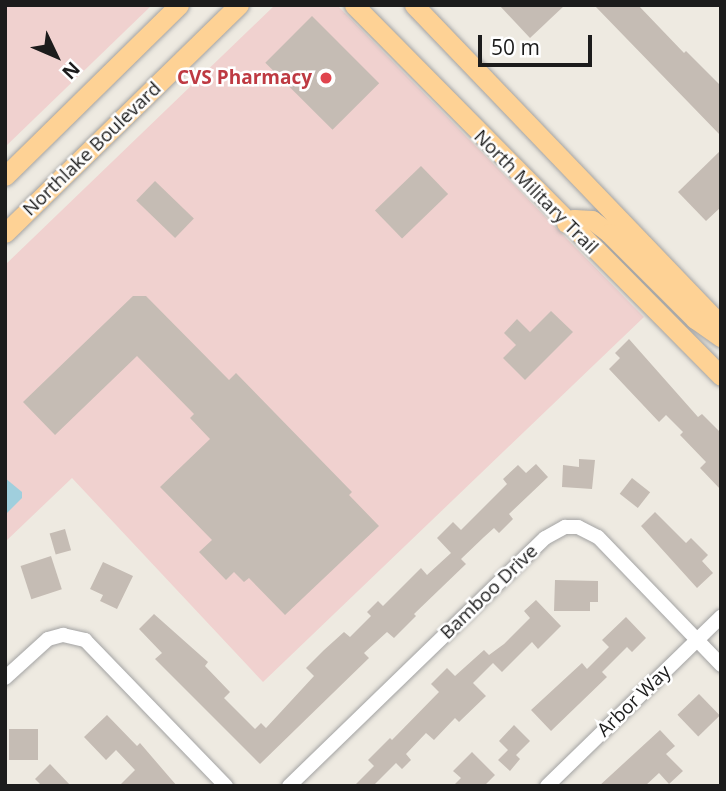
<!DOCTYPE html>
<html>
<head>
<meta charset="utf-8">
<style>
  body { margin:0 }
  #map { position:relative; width:726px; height:791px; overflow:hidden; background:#eeeae1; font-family:"Open Sans",sans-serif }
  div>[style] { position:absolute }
  .commercial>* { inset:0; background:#f0d1cf }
  .water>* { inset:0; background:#a0cfdd }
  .building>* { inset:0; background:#c5bcb4; transform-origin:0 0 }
  .roads { filter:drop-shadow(0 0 2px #a3a3a3) drop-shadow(0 0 2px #a3a3a3) }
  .minor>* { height:14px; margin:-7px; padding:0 7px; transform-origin:7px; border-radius:7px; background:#fff }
  .major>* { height:19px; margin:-9.5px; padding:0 9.5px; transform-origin:9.5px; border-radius:9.5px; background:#fed295 }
  .dots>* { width:19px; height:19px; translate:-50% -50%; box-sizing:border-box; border:4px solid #fff; border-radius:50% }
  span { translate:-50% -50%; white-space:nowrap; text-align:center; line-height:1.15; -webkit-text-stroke:5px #fff; paint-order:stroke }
  .health-label { font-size:19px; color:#be3a42; font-weight:700 }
  .right { translate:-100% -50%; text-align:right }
  .street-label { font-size:19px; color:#1c1c1c }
  .frame { position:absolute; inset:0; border:7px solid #1c1c1c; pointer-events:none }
  .north { position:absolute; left:21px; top:21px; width:70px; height:70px; -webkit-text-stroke:5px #fff; paint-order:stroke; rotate:134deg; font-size:19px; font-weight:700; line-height:28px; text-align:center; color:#1c1c1c }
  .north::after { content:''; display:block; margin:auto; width:24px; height:32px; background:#1c1c1c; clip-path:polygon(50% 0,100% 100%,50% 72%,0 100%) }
  .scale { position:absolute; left:478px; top:35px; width:114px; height:32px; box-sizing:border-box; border:4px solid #1c1c1c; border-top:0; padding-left:9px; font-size:21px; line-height:24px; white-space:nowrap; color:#1c1c1c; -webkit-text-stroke:5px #fff; paint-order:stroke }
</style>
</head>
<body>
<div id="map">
  <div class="commercial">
    <div style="clip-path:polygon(5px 5px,152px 5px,5px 147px)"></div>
    <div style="clip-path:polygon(275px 5px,337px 5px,644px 317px,263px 682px,72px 478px,5px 542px,5px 265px)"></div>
  </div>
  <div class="water">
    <div style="clip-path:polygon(5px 478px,22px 492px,22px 498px,5px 515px)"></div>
  </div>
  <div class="building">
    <div style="clip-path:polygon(499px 5px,565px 5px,530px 38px)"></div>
    <div style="clip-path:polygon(594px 5px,638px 5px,684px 53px,686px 51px,721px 86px,721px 136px)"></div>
    <div style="left:312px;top:16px;width:95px;height:66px;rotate:45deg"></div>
    <div style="clip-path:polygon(721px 150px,721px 207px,706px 221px,678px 192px)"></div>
    <div style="left:421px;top:166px;width:39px;height:64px;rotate:46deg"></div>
    <div style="left:155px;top:181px;width:54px;height:27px;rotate:44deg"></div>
    <div style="clip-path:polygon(133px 296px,146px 296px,229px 380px,236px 373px,352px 492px,349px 495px,379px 526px,285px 615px,249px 578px,244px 582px,234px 572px,226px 580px,199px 552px,212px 540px,160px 487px,210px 439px,190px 418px,194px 414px,137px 356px,55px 435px,23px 402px)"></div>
    <div style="clip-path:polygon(551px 311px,573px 332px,525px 380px,503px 358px,516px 345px,504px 333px,517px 319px,530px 332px)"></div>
    <div style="clip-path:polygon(629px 339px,698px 417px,702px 414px,721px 433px,721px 490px,700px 468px,706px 462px,680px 435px,683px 432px,666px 415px,659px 422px,609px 369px,620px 358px,615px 353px)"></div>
    <div style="clip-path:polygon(579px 459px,595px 460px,592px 489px,562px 487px,563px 465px,579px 467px)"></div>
    <div style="clip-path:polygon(536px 464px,548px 477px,509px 514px,513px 519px,499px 533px,494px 528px,484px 537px,461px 559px,466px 564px,414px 614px,416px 616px,394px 638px,387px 632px,364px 653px,369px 658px,260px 764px,155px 659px,162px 653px,139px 629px,154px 614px,208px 662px,205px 666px,230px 692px,224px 698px,255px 729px,261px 723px,266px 728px,314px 676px,306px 668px,324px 650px,344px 632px,350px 637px,371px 616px,367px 612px,378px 601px,383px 606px,421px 568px,427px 575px,451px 553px,437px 538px,453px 522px,461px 530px,507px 484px,503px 479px,518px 465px,526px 473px)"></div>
    <div style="left:632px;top:478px;width:23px;height:20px;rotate:38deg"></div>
    <div style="clip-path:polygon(655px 512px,686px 543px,691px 538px,708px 555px,702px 561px,713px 573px,697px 588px,641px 526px)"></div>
    <div style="left:65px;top:529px;width:22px;height:16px;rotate:74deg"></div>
    <div style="left:51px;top:556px;width:35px;height:32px;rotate:72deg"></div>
    <div style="clip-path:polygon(103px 562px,133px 576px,117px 609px,100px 601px,103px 595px,90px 589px)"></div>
    <div style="clip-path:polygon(555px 580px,598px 581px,598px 602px,590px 602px,590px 611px,554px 611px)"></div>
    <div style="clip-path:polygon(536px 600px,561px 626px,538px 649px,532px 642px,502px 672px,493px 663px,473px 683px,486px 696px,459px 722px,455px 718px,434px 740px,426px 733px,406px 754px,411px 760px,402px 769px,396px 763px,373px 786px,354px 786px,374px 766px,368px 760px,390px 738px,392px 740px,439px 692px,431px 684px,447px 668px,455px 676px,484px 650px,489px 655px,504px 644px,530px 618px,524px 611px)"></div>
    <div style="clip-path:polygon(626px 617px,646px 638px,632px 652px,627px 647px,602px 672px,607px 677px,551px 731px,531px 710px,582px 663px,587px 669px,609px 647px,602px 640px)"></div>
    <div style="left:699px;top:694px;width:30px;height:30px;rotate:46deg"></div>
    <div style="clip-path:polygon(107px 715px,137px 746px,140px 743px,177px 786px,119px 786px,135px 770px,116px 750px,106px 760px,84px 737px)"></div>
    <div style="clip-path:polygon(514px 725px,530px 741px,516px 755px,520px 759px,510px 771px,498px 760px,508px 750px,499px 741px)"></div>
    <div style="left:9px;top:729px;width:29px;height:31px"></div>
    <div style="clip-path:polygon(660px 730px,675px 746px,666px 754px,683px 771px,669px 784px,659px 773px,645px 786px,599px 786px)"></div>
    <div style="clip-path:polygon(472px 752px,495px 775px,484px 786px,453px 786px,461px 778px,453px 771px)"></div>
    <div style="clip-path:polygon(50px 764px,71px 786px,42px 786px,35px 779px)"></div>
  </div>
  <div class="roads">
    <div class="minor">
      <div style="left:5px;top:678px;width:58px;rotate:-42.2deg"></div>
      <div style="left:48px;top:639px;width:16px;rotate:-15deg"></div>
      <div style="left:63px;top:635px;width:23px;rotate:13deg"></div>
      <div style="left:85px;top:640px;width:203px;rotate:46deg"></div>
      <div style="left:289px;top:786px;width:356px;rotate:-44.1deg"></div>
      <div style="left:545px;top:538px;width:23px;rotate:-29deg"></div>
      <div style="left:565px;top:527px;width:13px"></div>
      <div style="left:578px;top:527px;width:22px;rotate:27deg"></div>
      <div style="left:598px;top:537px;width:178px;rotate:46.1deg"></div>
      <div style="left:547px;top:786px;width:243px;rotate:-44.2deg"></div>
    </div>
    <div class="major">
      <div style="left:354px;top:5px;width:522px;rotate:45.31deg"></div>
      <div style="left:414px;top:5px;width:443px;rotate:46.2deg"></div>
      <div style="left:5px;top:176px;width:244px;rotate:-44.5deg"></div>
      <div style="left:566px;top:223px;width:9px;rotate:-27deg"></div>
      <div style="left:574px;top:219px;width:18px;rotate:3deg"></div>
      <div style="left:592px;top:220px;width:21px;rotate:37deg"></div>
      <div style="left:609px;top:233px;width:122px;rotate:45deg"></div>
      <div style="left:695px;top:319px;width:32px;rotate:35deg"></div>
      <div style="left:5px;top:233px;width:327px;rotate:-44.3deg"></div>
    </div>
  </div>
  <div class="dots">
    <div style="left:326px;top:78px;background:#e0444e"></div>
  </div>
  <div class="health-label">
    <span class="right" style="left:312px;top:78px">CVS Pharmacy</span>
  </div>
  <div class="street-label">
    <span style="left:92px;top:149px;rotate:-44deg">Northlake Boulevard</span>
    <span style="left:536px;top:192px;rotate:45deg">North Military Trail</span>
    <span style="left:489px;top:592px;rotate:-44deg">Bamboo Drive</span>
    <span style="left:634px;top:701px;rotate:-44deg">Arbor Way</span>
  </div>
  <div class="frame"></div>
  <div class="north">N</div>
  <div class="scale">50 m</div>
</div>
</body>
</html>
